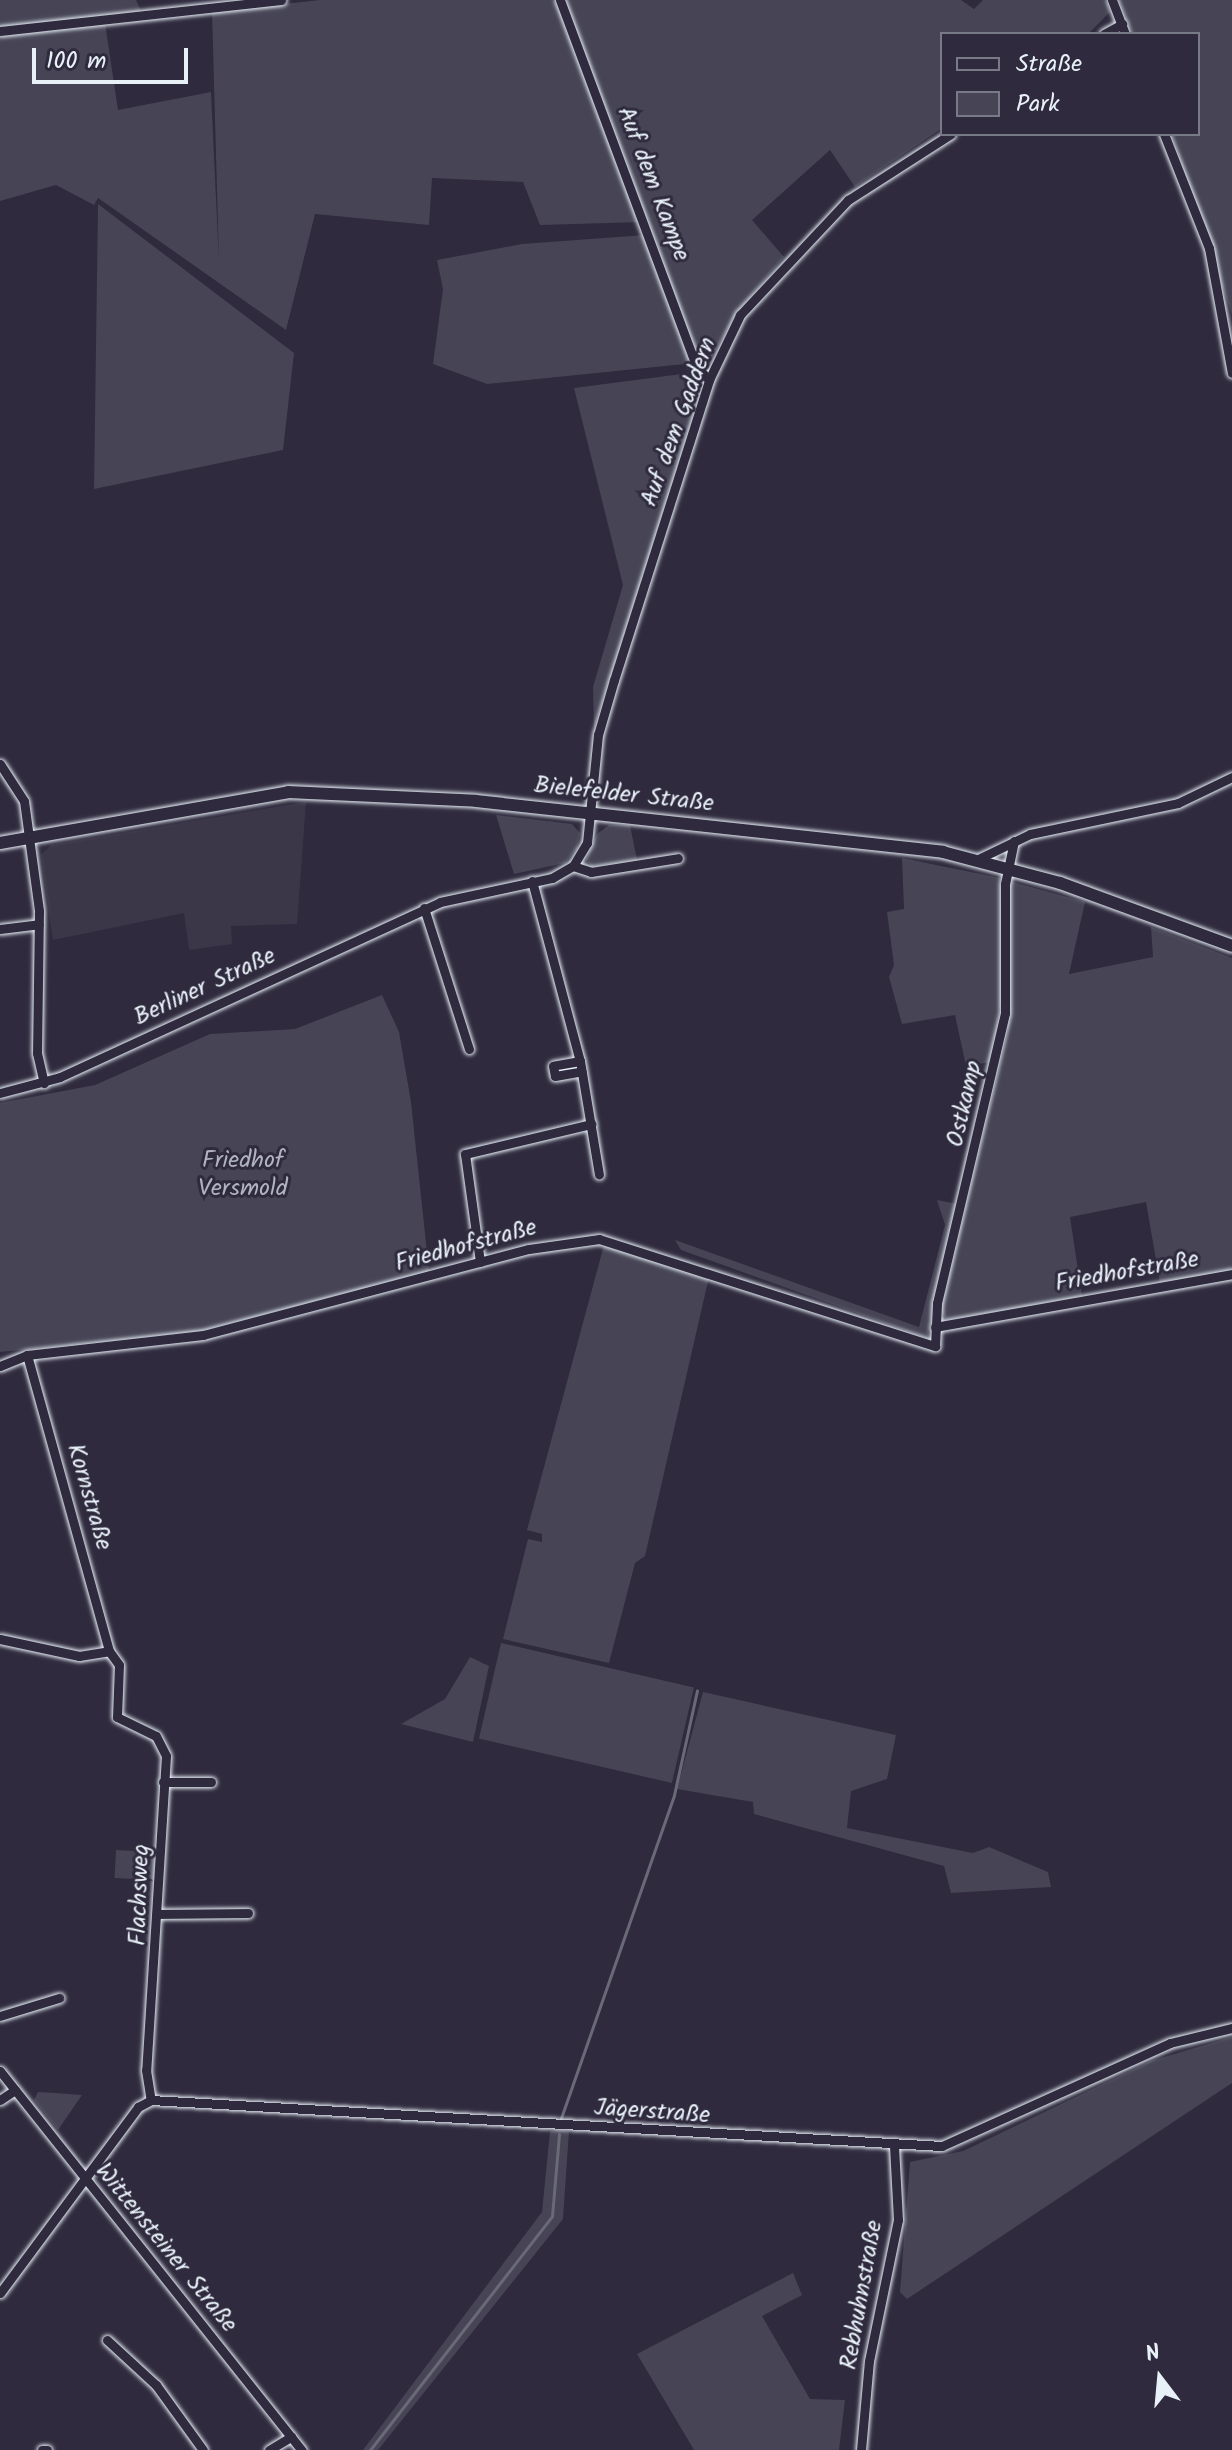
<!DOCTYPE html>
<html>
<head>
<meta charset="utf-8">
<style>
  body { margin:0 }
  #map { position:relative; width:1232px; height:2450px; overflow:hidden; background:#2f2a3d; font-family:Kalam,sans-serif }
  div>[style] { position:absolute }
  .built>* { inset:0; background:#3b3749 }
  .green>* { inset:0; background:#464455; transform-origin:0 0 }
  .stream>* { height:3px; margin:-1.5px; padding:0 1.5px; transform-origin:1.5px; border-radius:1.5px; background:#696978 }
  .roads { filter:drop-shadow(0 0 2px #e8f1f8) drop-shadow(0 0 2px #e8f1f8) }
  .minor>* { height:9px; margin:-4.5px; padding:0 4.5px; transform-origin:4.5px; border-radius:4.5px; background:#2f2a3d }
  .secondary>* { height:12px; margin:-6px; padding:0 6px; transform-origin:6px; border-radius:6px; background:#2f2a3d }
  span { translate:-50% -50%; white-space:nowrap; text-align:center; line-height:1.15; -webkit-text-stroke:6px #2f2a3d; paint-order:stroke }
  .street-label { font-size:24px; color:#e8f1f8 }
  .park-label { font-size:24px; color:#afb4bf }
  .legend { position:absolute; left:940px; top:32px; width:260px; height:104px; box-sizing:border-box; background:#2f2a3d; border:2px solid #797a88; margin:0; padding:10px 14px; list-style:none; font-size:24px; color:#e8f1f8 }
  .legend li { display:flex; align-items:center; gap:16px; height:40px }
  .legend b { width:40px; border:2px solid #797a88 }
  .north { position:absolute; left:1120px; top:2338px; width:80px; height:80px; -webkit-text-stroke:6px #2f2a3d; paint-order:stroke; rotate:344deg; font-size:22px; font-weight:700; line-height:32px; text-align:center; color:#e8f1f8 }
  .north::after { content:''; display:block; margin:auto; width:28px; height:36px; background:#e8f1f8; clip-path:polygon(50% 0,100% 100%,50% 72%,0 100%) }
  .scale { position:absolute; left:32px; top:48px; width:156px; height:36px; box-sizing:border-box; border:4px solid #e8f1f8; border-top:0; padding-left:10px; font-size:24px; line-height:28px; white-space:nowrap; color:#e8f1f8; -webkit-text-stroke:6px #2f2a3d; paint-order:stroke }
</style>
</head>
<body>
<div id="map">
  <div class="built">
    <div style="clip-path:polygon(306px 802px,297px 924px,231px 926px,232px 944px,189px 950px,184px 913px,53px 940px,41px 855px,51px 845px)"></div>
  </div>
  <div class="green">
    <div style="clip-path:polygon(0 0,136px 0,141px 11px,0 28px)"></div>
    <div style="clip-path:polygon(320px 0,556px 0,642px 222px,540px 225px,523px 182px,432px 178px,429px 225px,315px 214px,286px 330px,98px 198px,94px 205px,56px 185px,0 201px,0 37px,105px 23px,118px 110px,211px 92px,219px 262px,212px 12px)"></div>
    <div style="clip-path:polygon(565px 0,961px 0,974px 9px,983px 0,1106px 0,1110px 12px,1088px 34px,942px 34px,942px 128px,855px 187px,830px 150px,752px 220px,784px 257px,737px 312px,707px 365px,699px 361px)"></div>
    <div style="clip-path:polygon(1119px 0,1232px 0,1232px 315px,1172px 134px,1198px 134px,1198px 34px,1133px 34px)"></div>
    <div style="clip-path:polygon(98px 204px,294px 353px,283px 450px,94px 489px)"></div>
    <div style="clip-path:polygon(645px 235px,690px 359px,685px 364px,487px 384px,433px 364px,443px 289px,437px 260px,522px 244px)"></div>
    <div style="clip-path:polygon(697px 372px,701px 393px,594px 728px,593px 687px,623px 585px,574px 388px)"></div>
    <div style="clip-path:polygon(496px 815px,572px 824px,580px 833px,577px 848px,565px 863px,514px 874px)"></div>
    <div style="clip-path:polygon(609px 825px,630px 825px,637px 860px,592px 866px,586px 860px,597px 834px)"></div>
    <div style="clip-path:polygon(902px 858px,1000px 878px,1003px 988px,991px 1062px,966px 1066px,955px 1015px,902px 1024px,889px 977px,894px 965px,887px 912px,904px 909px)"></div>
    <div style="clip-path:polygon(1009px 881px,1085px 902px,1069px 974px,1153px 957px,1151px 927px,1232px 958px,1232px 1270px,1160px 1283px,1146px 1202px,1070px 1217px,1082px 1296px,947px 1320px,941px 1311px,1008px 1032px)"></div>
    <div style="clip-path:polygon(382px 995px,399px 1032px,411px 1102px,429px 1271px,200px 1331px,0 1352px,0 1103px,95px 1085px,210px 1034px,295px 1029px)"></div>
    <div style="clip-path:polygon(937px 1200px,957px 1204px,927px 1338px,681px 1250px,675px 1240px,919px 1327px,945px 1225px)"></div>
    <div style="clip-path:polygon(604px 1245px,709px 1277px,645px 1556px,635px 1563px,609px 1663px,503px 1639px,528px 1539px,542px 1542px,542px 1534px,527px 1530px)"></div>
    <div style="left:501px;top:1643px;width:198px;height:98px;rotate:13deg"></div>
    <div style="clip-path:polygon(470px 1657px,489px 1666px,473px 1742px,401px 1724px,445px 1699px)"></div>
    <div style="clip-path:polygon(703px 1692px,896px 1735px,887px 1779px,851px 1791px,847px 1828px,973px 1853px,989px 1847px,1048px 1872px,1051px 1887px,951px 1893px,944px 1866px,754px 1814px,753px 1802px,677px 1789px)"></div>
    <div style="left:116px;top:1850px;width:39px;height:28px;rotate:3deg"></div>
    <div style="clip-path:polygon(1232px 2037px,1232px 2083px,907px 2299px,900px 2292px,910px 2162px,963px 2151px,1151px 2061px)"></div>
    <div style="clip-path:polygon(38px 2092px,55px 2093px,82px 2095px,58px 2130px,34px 2100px)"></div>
    <div style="clip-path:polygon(550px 2131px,569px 2131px,563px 2219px,378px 2450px,363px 2450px,542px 2212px)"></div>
    <div style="clip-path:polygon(793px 2273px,802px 2295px,762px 2316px,810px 2399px,845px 2400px,839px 2450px,694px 2450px,637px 2354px)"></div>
  </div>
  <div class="stream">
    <div style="left:561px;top:2118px;width:342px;rotate:-70.7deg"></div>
    <div style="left:674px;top:1795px;width:107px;rotate:-77.6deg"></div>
    <div style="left:370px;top:2450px;width:296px;rotate:-52.1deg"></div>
    <div style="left:552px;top:2216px;width:82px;rotate:-85.1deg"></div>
  </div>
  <div class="roads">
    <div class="minor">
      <div style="left:560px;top:0;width:390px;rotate:69.6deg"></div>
      <div style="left:696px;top:366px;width:19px;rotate:47deg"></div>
      <div style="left:1112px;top:0;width:36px;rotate:69deg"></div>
      <div style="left:0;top:31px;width:283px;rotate:-6.3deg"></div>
      <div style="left:1104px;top:34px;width:21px;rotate:-29deg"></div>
      <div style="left:1164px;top:134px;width:123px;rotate:68.5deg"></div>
      <div style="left:1209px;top:248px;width:127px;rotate:79.6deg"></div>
      <div style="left:0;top:764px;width:44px;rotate:57deg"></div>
      <div style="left:24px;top:801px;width:111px;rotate:82.2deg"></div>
      <div style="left:39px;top:911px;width:142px;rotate:90.8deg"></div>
      <div style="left:37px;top:1053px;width:31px;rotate:77deg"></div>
      <div style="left:976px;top:860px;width:60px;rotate:-25.7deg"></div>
      <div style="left:1030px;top:834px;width:151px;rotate:-11.8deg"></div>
      <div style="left:1178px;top:803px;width:60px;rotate:-25.7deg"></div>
      <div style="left:573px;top:866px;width:19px;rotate:18deg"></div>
      <div style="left:591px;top:872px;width:88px;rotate:-9.1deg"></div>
      <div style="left:532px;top:881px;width:186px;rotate:75.1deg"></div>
      <div style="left:580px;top:1061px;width:115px;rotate:80.5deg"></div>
      <div style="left:424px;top:908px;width:148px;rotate:72.3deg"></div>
      <div style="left:0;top:929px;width:39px;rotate:-7deg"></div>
      <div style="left:580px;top:1061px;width:27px;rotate:170deg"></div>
      <div style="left:553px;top:1066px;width:10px;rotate:79deg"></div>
      <div style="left:555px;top:1076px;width:27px;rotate:-10deg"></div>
      <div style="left:0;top:1093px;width:62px;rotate:-14.9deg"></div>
      <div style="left:60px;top:1077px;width:418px;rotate:-24.7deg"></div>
      <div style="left:440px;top:902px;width:115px;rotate:-12.1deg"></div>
      <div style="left:552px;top:878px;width:24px;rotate:-30deg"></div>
      <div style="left:573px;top:866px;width:27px;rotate:-59deg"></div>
      <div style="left:587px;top:843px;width:109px;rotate:-84.2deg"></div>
      <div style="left:598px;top:735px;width:57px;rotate:-73.8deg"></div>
      <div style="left:614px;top:680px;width:315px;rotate:-72.4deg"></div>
      <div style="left:709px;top:380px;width:72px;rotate:-64.5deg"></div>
      <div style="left:740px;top:315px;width:158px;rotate:-46.8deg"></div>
      <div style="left:848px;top:200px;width:122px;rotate:-32.7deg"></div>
      <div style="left:480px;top:1262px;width:109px;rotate:-97.9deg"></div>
      <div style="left:465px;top:1154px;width:130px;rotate:-13.4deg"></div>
      <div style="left:935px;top:1327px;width:302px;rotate:-10.1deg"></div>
      <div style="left:27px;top:1355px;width:307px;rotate:74.5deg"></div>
      <div style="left:0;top:1366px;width:29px;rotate:-22deg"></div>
      <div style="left:27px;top:1355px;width:177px;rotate:-6.5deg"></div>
      <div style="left:203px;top:1335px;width:337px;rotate:-14.8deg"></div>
      <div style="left:529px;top:1249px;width:71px;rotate:-8.1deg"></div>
      <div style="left:599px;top:1239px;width:353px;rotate:17.7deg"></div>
      <div style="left:935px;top:1346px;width:43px;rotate:-87.3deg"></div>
      <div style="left:937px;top:1303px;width:298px;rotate:-76.8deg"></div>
      <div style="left:1005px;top:1013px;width:129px;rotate:-90deg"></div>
      <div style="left:1005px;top:884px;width:44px;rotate:-78.2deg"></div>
      <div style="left:0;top:1639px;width:81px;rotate:12.1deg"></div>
      <div style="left:79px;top:1656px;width:30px;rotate:-9deg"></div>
      <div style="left:109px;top:1651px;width:17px;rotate:54deg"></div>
      <div style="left:119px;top:1665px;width:52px;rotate:92.2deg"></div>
      <div style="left:117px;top:1717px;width:43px;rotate:26deg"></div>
      <div style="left:156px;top:1736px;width:22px;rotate:63deg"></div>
      <div style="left:166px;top:1756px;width:315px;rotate:93.6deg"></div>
      <div style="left:146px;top:2070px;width:30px;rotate:81deg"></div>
      <div style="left:163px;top:1782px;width:48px"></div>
      <div style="left:158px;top:1914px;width:90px;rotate:-0.6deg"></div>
      <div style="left:0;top:2016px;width:62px;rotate:-17deg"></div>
      <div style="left:0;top:2071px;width:485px;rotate:51.5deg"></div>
      <div style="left:0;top:2100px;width:18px;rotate:-34deg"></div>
      <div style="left:0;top:2293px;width:232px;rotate:-53.4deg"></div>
      <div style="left:138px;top:2107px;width:15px;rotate:-28deg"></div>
      <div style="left:151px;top:2100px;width:792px;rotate:3.33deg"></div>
      <div style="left:942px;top:2146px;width:250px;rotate:-24.3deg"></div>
      <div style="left:1170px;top:2043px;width:64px;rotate:-13.6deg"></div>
      <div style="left:107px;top:2340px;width:67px;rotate:42.6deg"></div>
      <div style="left:156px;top:2385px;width:80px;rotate:54.1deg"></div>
      <div style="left:42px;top:2450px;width:5px"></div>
      <div style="left:269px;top:2450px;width:26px;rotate:-31deg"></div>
      <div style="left:861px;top:2450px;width:89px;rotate:-84.9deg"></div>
      <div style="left:869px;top:2361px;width:144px;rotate:-78.4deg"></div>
      <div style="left:898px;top:2220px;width:74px;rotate:-93.1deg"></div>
    </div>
    <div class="secondary">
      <div style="left:0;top:843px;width:292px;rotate:-10deg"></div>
      <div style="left:288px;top:792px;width:188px;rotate:2.7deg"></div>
      <div style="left:476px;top:801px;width:470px;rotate:6.2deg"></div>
      <div style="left:943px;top:852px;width:121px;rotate:14.8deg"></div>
      <div style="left:1060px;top:883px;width:183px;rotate:20.1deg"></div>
    </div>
  </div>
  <div class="street-label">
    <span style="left:653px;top:184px;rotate:69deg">Auf dem Kampe</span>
    <span style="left:679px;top:422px;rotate:-70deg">Auf dem Gaddern</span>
    <span style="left:624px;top:795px;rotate:6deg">Bielefelder Straße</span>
    <span style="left:205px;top:987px;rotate:-25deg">Berliner Straße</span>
    <span style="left:965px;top:1104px;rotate:-77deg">Ostkamp</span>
    <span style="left:466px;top:1246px;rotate:-15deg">Friedhofstraße</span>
    <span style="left:1127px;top:1272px;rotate:-10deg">Friedhofstraße</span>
    <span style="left:89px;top:1497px;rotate:74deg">Kornstraße</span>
    <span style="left:140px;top:1895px;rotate:-88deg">Flachsweg</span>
    <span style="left:652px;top:2112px;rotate:4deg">Jägerstraße</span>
    <span style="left:166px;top:2248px;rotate:51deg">Wittensteiner Straße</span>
    <span style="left:862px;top:2295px;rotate:-80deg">Rebhuhnstraße</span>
  </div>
  <div class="park-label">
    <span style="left:243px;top:1175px">Friedhof<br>Versmold</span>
  </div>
  <ul class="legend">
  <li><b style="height:10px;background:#2f2a3d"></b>Straße</li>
  <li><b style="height:22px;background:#464455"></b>Park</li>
  </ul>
  <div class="north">N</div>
  <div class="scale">100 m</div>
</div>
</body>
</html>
